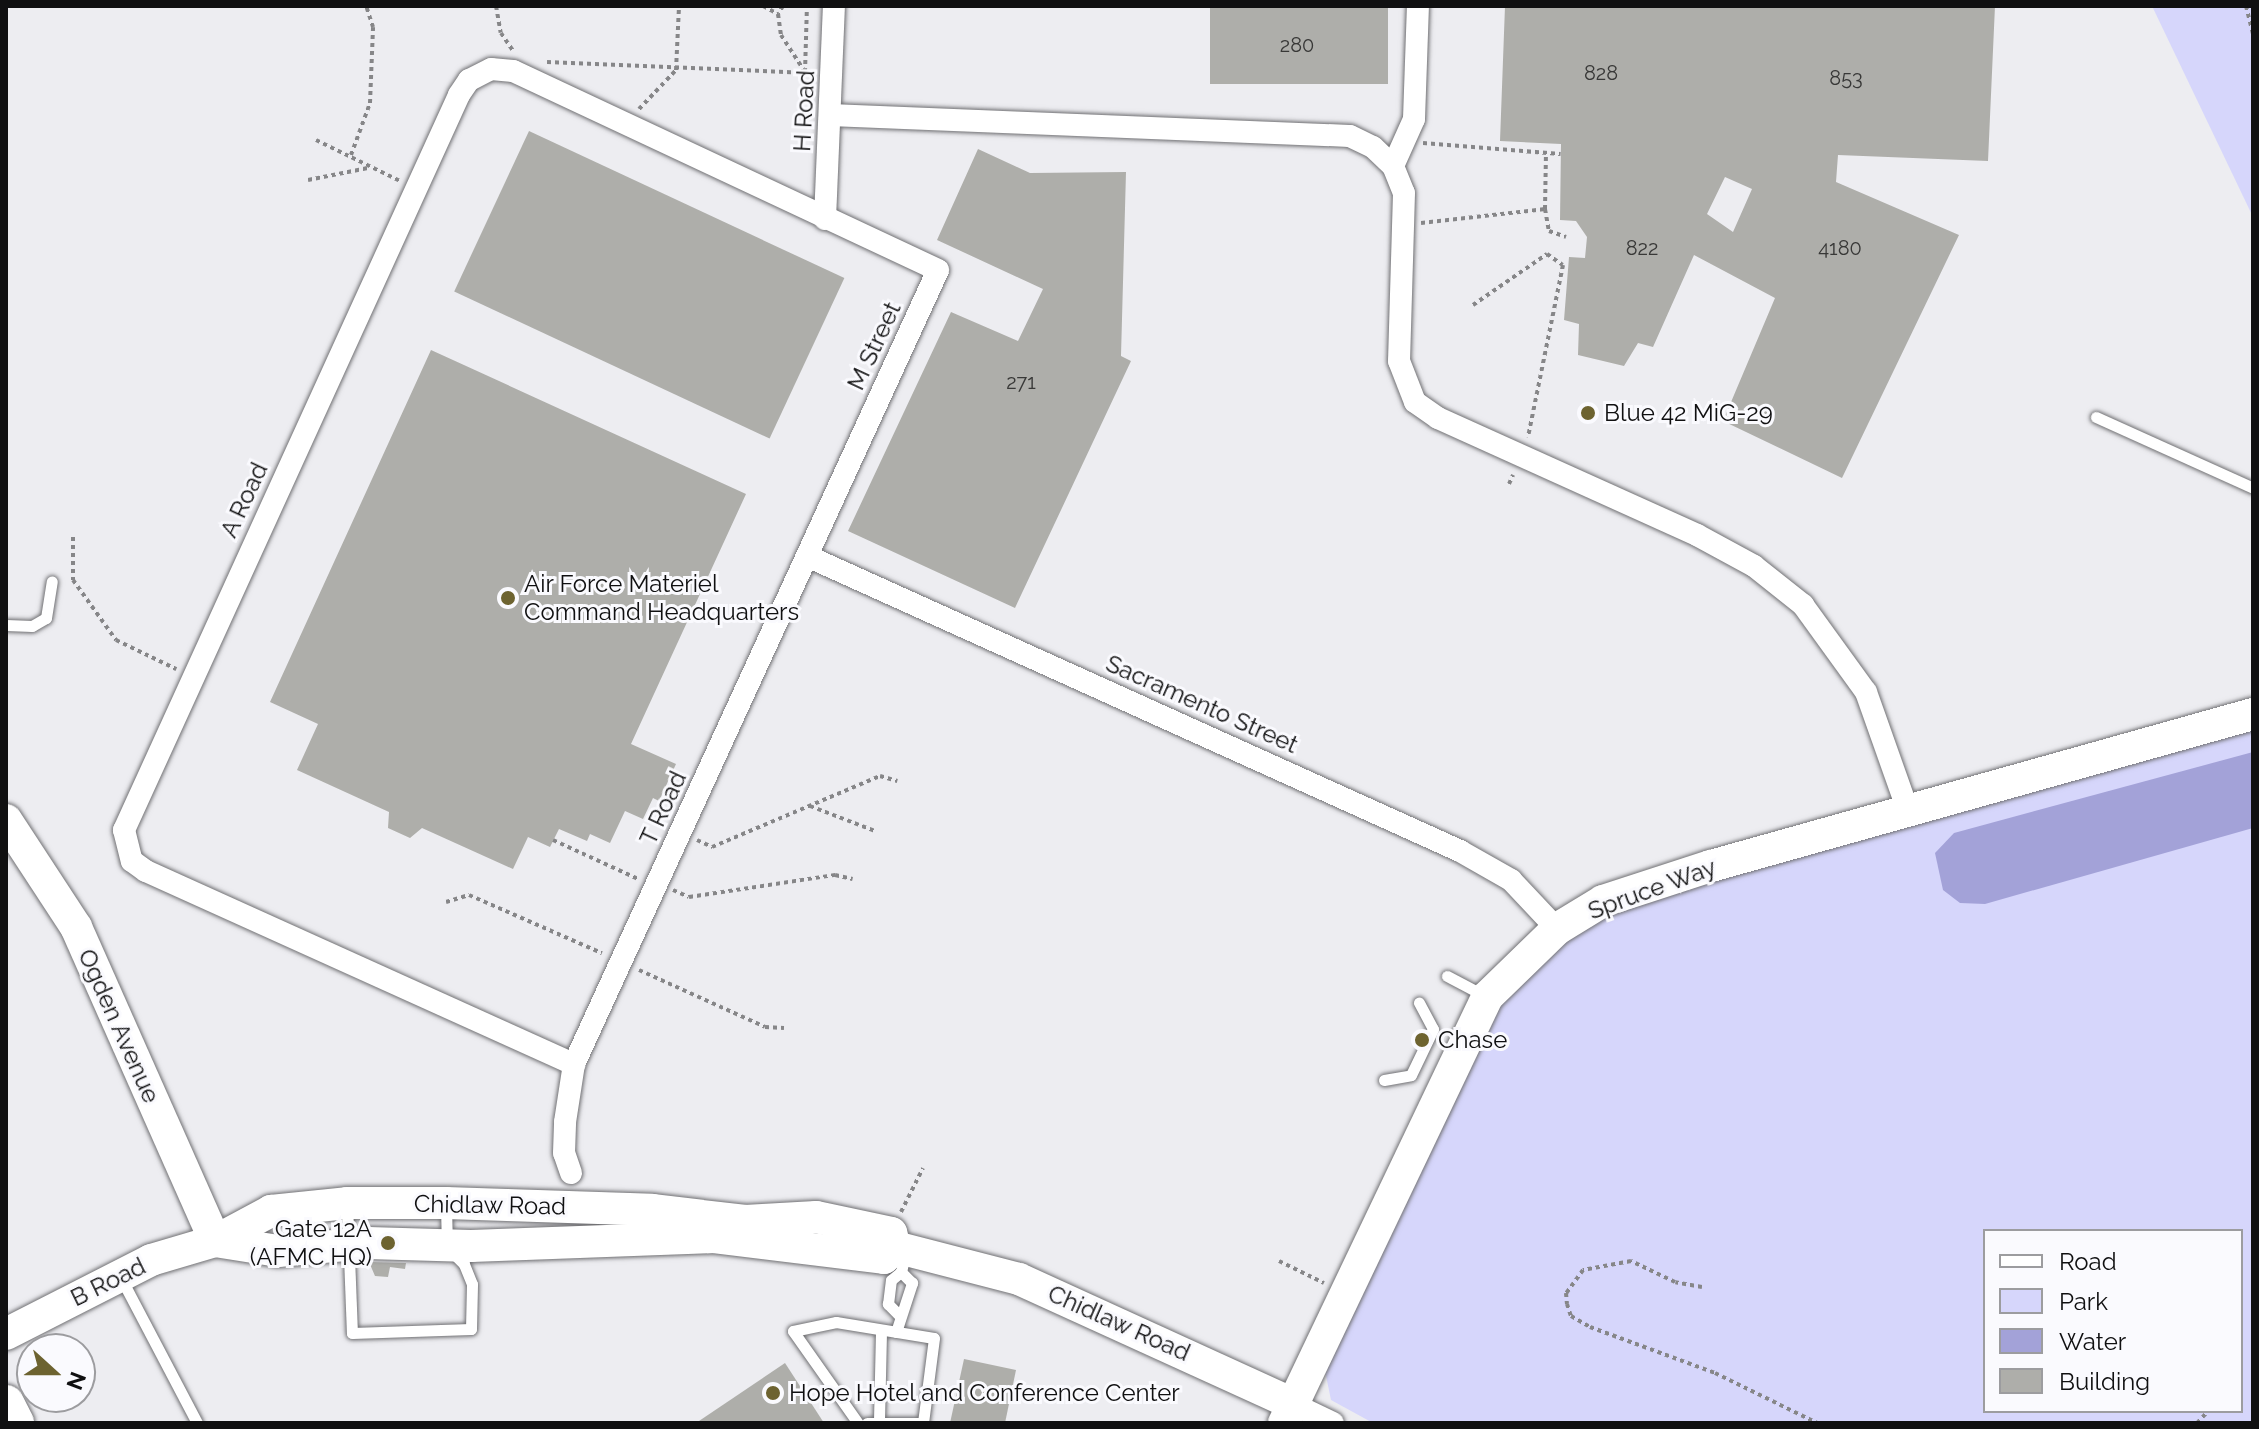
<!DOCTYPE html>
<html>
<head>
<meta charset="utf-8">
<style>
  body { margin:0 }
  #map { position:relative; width:2259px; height:1429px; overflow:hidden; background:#ededf1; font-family:Raleway,sans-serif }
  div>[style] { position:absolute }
  .green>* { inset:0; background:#d6d6fb }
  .water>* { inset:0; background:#a3a2d8 }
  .building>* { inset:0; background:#aeaeaa; transform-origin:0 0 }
  .path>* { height:4px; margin-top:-2px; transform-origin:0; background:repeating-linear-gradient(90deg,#868688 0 4px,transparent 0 8px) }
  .roads { filter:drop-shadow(0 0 2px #707073) drop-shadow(0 0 2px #707073) }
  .lane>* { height:11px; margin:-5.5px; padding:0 5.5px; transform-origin:5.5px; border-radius:5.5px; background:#fff }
  .street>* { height:22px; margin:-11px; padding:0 11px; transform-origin:11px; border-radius:11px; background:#fff }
  .secondary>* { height:32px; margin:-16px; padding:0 16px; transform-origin:16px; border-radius:16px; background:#fff }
  .primary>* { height:36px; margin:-18px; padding:0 18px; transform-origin:18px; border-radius:18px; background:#fff }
  .dots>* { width:22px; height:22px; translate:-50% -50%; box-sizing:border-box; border:4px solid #fafafe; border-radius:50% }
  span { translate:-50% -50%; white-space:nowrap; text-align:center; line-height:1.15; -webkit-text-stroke:6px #fafafe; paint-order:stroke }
  .number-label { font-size:20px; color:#383837 }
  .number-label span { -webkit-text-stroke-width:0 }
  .street-label { font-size:24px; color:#101011 }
  .poi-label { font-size:24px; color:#101011 }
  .left { translate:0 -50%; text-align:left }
  .right { translate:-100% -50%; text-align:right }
  .frame { position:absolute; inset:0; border:8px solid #101011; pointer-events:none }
  .legend { position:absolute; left:1983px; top:1229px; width:260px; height:184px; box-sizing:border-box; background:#fafafe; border:2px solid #9c9c9f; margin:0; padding:10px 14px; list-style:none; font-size:24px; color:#101011 }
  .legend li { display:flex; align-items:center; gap:16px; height:40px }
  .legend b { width:40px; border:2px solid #9c9c9f }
  .north { position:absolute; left:16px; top:1333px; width:80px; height:80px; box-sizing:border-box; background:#fafafe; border:2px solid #9c9c9f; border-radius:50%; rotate:111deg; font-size:22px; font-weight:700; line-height:32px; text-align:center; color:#101011 }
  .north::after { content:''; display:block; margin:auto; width:28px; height:36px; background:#6d6330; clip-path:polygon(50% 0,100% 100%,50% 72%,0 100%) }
</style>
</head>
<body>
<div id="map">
  <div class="green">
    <div style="clip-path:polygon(2152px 6px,2253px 6px,2253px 217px)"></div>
    <div style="clip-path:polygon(evenodd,2253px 728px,2253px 1423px,1373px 1423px,1331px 1400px,1325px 1371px,1487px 1023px,1512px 989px,1563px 940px,1635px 901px,2253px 728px,1985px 1231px,2241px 1231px,2241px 1411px,1985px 1411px,1985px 1231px)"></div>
  </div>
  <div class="water">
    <div style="clip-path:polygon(2253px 752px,2253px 828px,1985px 904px,1960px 903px,1943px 890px,1935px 853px,1954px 833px)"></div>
  </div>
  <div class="building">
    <div style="left:1210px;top:6px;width:178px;height:78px"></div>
    <div style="clip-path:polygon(evenodd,1505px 6px,1995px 6px,1988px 161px,1838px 155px,1836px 182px,1959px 235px,1842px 478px,1723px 421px,1775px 298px,1694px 255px,1653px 347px,1638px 343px,1624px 366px,1578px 355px,1579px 324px,1564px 320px,1569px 257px,1585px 258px,1587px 237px,1576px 221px,1560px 220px,1561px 144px,1500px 141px,1505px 6px,1725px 177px,1752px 189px,1733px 232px,1707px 214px,1725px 177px)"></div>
    <div style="left:529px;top:131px;width:348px;height:177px;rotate:25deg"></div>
    <div style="clip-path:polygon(978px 149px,1030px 173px,1126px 172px,1121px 356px,1131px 361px,1015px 608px,848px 531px,951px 312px,1018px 341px,1043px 289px,937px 240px)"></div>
    <div style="clip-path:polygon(431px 350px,746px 494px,631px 744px,676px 764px,659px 801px,653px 798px,643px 819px,625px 811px,610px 843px,590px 834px,587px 841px,559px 829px,550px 847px,528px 837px,513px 869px,422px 828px,410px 838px,388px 828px,389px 812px,297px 770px,318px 724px,270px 702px)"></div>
    <div style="clip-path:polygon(369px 1262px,406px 1263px,405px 1269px,390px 1267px,388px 1277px,375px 1276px)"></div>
    <div style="clip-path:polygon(964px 1359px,1016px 1370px,1005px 1423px,950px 1423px)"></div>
    <div style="clip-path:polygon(785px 1363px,824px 1423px,696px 1423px)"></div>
  </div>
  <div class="path">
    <div style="left:496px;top:6px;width:27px;rotate:80deg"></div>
    <div style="left:501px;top:33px;width:22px;rotate:56deg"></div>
    <div style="left:763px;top:6px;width:17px;rotate:28deg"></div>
    <div style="left:783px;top:6px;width:9px;rotate:122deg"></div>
    <div style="left:778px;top:14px;width:21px;rotate:82deg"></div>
    <div style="left:781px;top:35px;width:44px;rotate:57deg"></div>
    <div style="left:2246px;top:6px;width:30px;rotate:76deg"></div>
    <div style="left:547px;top:62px;width:267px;rotate:2.4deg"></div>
    <div style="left:805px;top:72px;width:66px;rotate:-88.3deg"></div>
    <div style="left:639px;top:109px;width:54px;rotate:-46.5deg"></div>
    <div style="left:676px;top:70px;width:64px;rotate:-87.3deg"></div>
    <div style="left:316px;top:140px;width:93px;rotate:26deg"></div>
    <div style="left:1423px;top:143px;width:138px;rotate:4.6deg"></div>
    <div style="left:351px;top:155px;width:55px;rotate:-69.9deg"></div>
    <div style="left:370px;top:103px;width:76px;rotate:-87.7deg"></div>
    <div style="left:373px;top:27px;width:22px;rotate:-108deg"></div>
    <div style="left:308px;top:180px;width:61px;rotate:-11.3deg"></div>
    <div style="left:1545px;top:209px;width:22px;rotate:80deg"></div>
    <div style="left:1549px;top:231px;width:18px;rotate:19deg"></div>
    <div style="left:1421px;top:223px;width:125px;rotate:-6.4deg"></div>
    <div style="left:1545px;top:209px;width:56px;rotate:-89deg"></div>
    <div style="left:1473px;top:305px;width:90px;rotate:-34.6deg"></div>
    <div style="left:1547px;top:254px;width:19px;rotate:35deg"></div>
    <div style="left:1563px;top:265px;width:176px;rotate:101.5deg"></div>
    <div style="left:1509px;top:484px;width:10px;rotate:-66deg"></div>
    <div style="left:73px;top:537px;width:43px;rotate:90deg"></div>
    <div style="left:73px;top:580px;width:74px;rotate:54.4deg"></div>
    <div style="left:116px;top:640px;width:67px;rotate:25.8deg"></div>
    <div style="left:810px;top:806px;width:70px;rotate:21deg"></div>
    <div style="left:553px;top:840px;width:94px;rotate:24.6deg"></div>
    <div style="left:697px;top:840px;width:17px;rotate:25deg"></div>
    <div style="left:712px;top:847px;width:182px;rotate:-22.9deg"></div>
    <div style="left:880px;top:776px;width:18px;rotate:16deg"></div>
    <div style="left:673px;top:890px;width:17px;rotate:24deg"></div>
    <div style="left:689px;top:897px;width:148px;rotate:-8.6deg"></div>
    <div style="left:835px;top:875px;width:18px;rotate:13deg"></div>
    <div style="left:446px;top:902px;width:24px;rotate:-17deg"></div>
    <div style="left:469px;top:895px;width:145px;rotate:23.6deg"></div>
    <div style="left:639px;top:970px;width:138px;rotate:24.3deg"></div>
    <div style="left:765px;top:1027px;width:19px;rotate:3deg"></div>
    <div style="left:901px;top:1212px;width:49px;rotate:-63.4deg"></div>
    <div style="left:1279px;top:1261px;width:50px;rotate:26.1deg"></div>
    <div style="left:1702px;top:1287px;width:27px;rotate:-170deg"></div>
    <div style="left:1675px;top:1282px;width:49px;rotate:-154.5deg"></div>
    <div style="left:1631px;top:1261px;width:49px;rotate:169.4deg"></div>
    <div style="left:1583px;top:1270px;width:29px;rotate:126deg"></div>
    <div style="left:1566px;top:1293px;width:11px;rotate:85deg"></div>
    <div style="left:1567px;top:1304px;width:13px;rotate:72deg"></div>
    <div style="left:1571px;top:1316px;width:22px;rotate:30deg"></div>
    <div style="left:1590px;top:1327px;width:133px;rotate:20.2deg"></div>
    <div style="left:1715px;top:1373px;width:114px;rotate:26.1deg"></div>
    <div style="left:2197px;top:1423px;width:16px;rotate:-47deg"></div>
  </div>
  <div class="roads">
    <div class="lane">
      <div style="left:2096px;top:417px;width:172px;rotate:24.3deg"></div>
      <div style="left:6px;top:625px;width:26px;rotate:2deg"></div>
      <div style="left:32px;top:626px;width:16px;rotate:-30deg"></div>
      <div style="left:46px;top:618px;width:37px;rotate:-81deg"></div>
      <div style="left:1447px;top:976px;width:41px;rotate:27.8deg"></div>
      <div style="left:1384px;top:1080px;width:27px;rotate:-10deg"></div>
      <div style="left:1411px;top:1075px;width:51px;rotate:-64.4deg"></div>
      <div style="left:1433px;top:1029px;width:30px;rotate:-118deg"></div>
      <div style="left:347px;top:1204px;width:129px;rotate:87.8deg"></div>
      <div style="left:352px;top:1333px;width:119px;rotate:-1.9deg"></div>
      <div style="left:471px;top:1329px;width:45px;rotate:-88.7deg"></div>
      <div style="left:472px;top:1284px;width:22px;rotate:-112deg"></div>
      <div style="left:464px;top:1264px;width:24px;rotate:-135deg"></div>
      <div style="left:447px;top:1247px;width:40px;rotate:-91.4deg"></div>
      <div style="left:122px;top:1280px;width:161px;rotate:62.3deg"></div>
      <div style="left:899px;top:1315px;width:16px;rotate:-135deg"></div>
      <div style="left:888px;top:1304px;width:24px;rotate:-83deg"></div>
      <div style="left:891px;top:1280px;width:13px;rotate:-39deg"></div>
      <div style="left:901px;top:1272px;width:18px;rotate:-77deg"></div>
      <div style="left:793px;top:1331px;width:44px;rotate:-11.8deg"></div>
      <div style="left:836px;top:1322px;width:99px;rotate:9.3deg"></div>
      <div style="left:934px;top:1338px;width:86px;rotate:97.4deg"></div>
      <div style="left:793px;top:1331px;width:113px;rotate:54.8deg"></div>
      <div style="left:896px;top:1332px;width:52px;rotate:-71.9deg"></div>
      <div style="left:912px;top:1283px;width:16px;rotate:-135deg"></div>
      <div style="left:879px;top:1420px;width:90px;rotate:-88.7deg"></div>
      <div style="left:867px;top:1423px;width:53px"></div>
    </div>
    <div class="street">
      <div style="left:830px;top:115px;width:520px;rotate:2.31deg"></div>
      <div style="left:1350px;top:136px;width:25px;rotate:26deg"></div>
      <div style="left:1373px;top:147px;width:28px;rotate:44deg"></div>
      <div style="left:1393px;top:166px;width:29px;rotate:68deg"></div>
      <div style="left:1404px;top:193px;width:168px;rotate:91.7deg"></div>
      <div style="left:1399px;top:361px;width:44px;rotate:68.7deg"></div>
      <div style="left:1415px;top:402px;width:28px;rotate:35deg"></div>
      <div style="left:1438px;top:418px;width:284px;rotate:24.3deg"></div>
      <div style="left:1697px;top:535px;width:65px;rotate:28.5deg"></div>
      <div style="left:1754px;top:566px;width:63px;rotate:38.5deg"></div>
      <div style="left:1803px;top:605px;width:107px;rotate:54.1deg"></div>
      <div style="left:1866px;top:692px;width:123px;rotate:70.5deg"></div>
      <div style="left:1393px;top:166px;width:51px;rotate:-65.9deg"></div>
      <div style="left:1414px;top:119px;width:113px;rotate:-88deg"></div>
      <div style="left:825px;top:219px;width:213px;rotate:-87.6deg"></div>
      <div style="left:807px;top:556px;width:717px;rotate:24.31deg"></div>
      <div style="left:1460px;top:851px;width:59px;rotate:29.6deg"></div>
      <div style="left:1511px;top:880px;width:67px;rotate:46.8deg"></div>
      <div style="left:571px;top:1173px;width:21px;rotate:-109deg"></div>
      <div style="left:564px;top:1153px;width:31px;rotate:-88deg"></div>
      <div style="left:565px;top:1122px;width:59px;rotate:-81.2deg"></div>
      <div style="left:574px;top:1064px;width:873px;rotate:-65.37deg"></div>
      <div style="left:938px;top:270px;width:469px;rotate:-154.9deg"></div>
      <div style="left:513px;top:71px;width:22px;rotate:-175deg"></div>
      <div style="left:491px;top:69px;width:25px;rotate:153deg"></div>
      <div style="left:469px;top:80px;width:18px;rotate:124deg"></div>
      <div style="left:459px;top:95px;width:808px;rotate:114.5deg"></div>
      <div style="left:124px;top:830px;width:32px;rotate:76deg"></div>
      <div style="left:132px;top:861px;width:17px;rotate:36deg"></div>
      <div style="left:146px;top:871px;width:470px;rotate:24.3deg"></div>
      <div style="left:1293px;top:1404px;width:44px;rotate:25.4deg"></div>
    </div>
    <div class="secondary">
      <div style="left:6px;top:820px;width:128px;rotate:56.8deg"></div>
      <div style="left:76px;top:927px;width:343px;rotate:66.1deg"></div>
      <div style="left:215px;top:1241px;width:64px;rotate:9deg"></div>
      <div style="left:278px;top:1251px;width:90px;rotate:-5.1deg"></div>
      <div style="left:368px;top:1243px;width:103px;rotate:1.7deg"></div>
      <div style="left:471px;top:1246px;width:243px;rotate:-2.1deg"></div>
      <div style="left:714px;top:1237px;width:171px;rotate:7deg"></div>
      <div style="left:884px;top:1258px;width:16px;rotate:-45deg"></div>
      <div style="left:895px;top:1247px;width:128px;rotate:14.5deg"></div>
      <div style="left:1019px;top:1279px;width:301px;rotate:24.5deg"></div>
      <div style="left:6px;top:1334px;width:163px;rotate:-27deg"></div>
      <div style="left:151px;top:1260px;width:67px;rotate:-16.5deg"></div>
      <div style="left:215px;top:1241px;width:64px;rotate:-28.2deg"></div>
      <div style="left:271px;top:1211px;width:76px;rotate:-6deg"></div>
      <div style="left:347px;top:1203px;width:99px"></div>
      <div style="left:446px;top:1203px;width:206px;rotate:1.9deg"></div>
      <div style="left:652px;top:1210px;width:94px;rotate:6.7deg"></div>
      <div style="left:745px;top:1221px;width:71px;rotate:-3.2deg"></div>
      <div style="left:816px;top:1217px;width:77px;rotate:12deg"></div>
      <div style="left:891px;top:1233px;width:15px;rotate:74deg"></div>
      <div style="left:1284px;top:1423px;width:472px;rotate:-64.5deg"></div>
      <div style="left:1487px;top:997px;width:98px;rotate:-44.2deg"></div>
      <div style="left:1557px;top:929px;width:54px;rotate:-31.3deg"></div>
      <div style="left:1603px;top:901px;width:114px;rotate:-18deg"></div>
      <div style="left:1711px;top:866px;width:563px;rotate:-15.67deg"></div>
    </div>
    <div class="primary">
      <div style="left:6px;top:1403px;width:22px;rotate:63deg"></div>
    </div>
  </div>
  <div class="dots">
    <div style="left:1588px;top:413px;background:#6d6330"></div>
    <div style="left:508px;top:598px;background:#6d6330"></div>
    <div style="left:1422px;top:1040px;background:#6d6330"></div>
    <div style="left:388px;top:1243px;background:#6d6330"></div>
    <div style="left:773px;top:1393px;background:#6d6330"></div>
  </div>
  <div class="number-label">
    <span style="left:1297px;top:45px">280</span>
    <span style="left:1601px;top:73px">828</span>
    <span style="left:1846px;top:78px">853</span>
    <span style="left:1642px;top:248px">822</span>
    <span style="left:1840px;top:248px">4180</span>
    <span style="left:1021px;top:382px">271</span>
  </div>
  <div class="street-label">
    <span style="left:804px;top:111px;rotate:-87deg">H Road</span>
    <span style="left:874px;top:346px;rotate:-65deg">M Street</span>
    <span style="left:244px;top:500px;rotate:-65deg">A Road</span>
    <span style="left:1202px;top:704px;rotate:24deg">Sacramento Street</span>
    <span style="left:663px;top:808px;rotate:-65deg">T Road</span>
    <span style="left:1652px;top:889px;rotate:-20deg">Spruce Way</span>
    <span style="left:119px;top:1026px;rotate:66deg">Ogden Avenue</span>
    <span style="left:490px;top:1205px;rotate:1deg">Chidlaw Road</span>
    <span style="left:108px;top:1282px;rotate:-26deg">B Road</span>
    <span style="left:1119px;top:1323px;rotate:24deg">Chidlaw Road</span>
  </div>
  <div class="poi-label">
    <span class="left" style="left:1604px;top:413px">Blue 42 MiG-29</span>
    <span class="left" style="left:524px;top:598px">Air Force Materiel<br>Command Headquarters</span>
    <span class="left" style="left:1438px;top:1040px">Chase</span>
    <span class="right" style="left:372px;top:1243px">Gate 12A<br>(AFMC HQ)</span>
    <span class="left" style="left:789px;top:1393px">Hope Hotel and Conference Center</span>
  </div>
  <div class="frame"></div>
  <ul class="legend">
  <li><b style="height:10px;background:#fff"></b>Road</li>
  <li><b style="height:22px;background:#d6d6fb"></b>Park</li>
  <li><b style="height:22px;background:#a3a2d8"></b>Water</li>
  <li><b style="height:22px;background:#aeaeaa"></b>Building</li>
  </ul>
  <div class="north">N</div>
</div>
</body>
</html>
